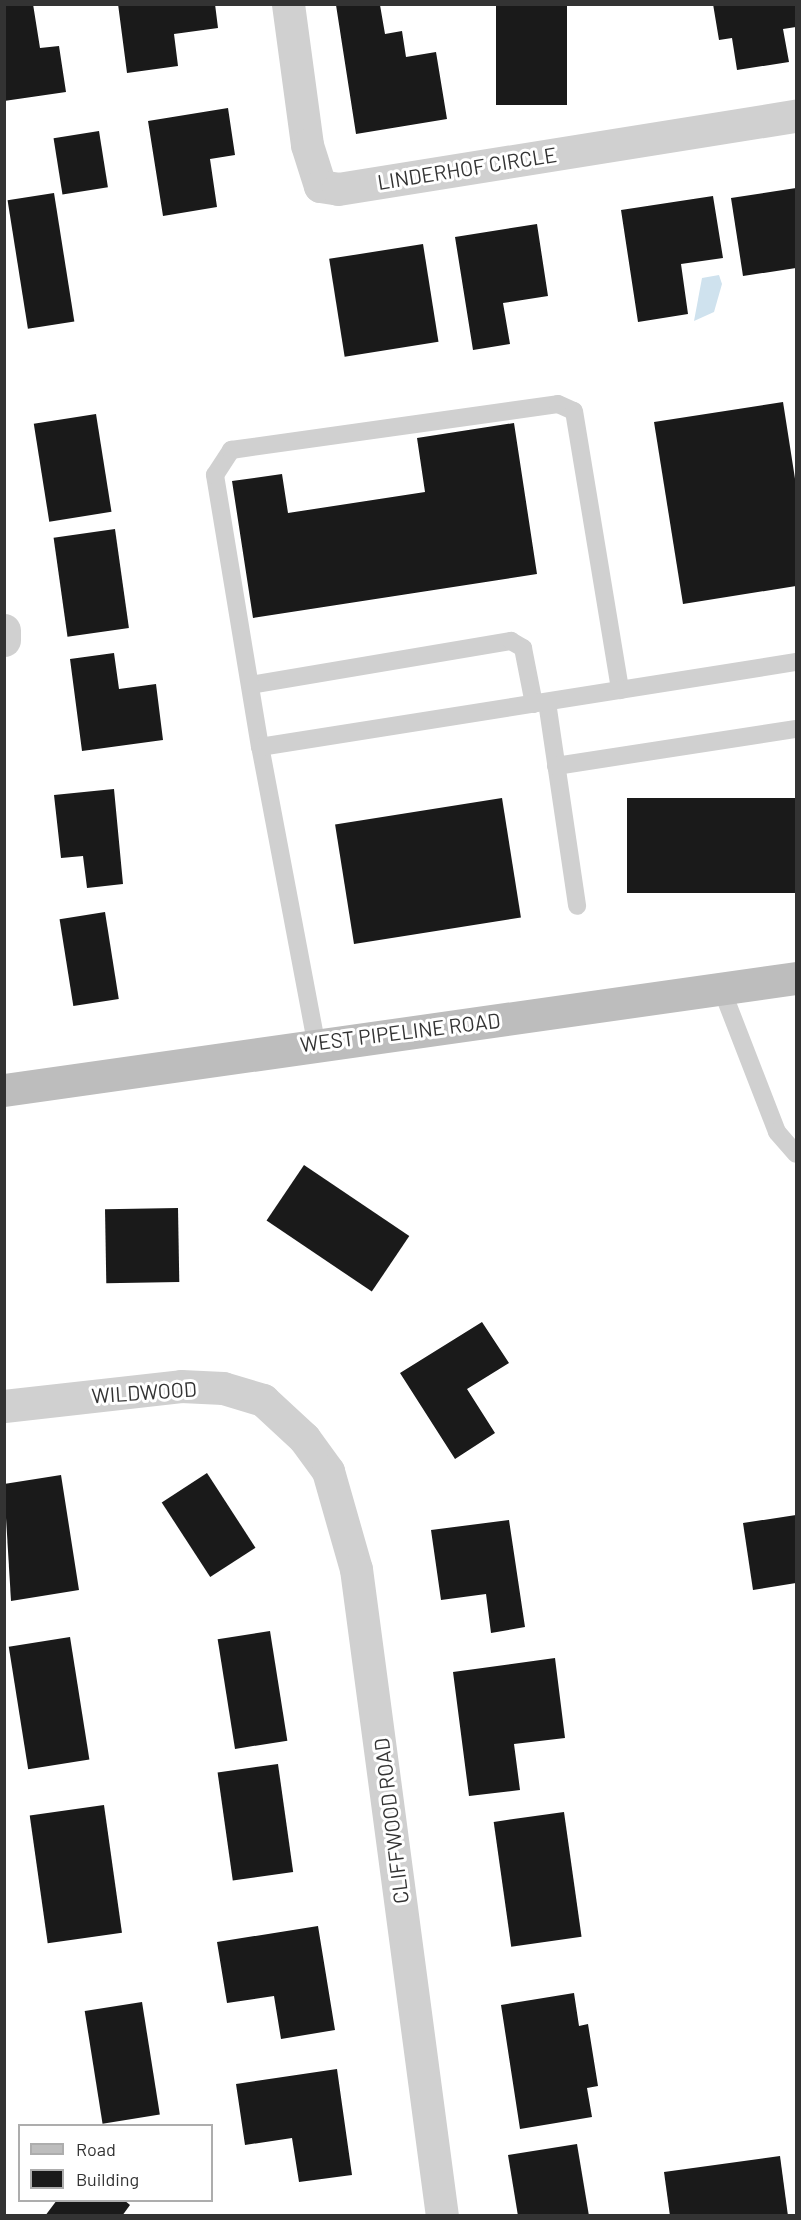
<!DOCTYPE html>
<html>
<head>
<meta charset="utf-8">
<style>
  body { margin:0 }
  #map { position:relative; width:801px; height:2220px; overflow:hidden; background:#fff; font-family:Barlow,sans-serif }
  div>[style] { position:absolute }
  .water>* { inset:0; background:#cfe2ee }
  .building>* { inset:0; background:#1a1a1a; transform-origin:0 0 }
  .lane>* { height:18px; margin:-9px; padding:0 9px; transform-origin:9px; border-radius:9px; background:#d0d0d0 }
  .street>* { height:33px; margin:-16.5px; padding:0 16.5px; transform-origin:16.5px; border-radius:16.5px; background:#d0d0d0 }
  .secondary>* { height:33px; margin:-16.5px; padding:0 16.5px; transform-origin:16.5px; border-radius:16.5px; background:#bdbdbd }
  span { translate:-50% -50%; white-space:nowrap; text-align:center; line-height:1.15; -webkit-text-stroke:6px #fff; paint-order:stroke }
  .street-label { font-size:21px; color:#333 }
  .frame { position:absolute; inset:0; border:6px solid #333; pointer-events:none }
  .legend { position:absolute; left:18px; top:2124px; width:195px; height:78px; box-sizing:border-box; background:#fff; border:2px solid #adadad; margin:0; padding:8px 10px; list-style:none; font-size:18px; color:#333 }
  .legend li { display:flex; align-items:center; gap:12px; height:30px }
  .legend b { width:30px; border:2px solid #adadad }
</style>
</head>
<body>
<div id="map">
  <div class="water">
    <div style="clip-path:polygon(719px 275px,722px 284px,714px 312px,694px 321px,702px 278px)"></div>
  </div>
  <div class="building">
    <div style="clip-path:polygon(4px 4px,33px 4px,40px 48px,59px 46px,66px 92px,4px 101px)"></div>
    <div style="clip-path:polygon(118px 4px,215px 4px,218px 28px,174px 34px,178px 66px,127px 73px)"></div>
    <div style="left:496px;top:4px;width:71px;height:101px"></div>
    <div style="clip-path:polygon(713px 4px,796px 4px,796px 27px,783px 29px,789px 62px,737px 70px,732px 38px,719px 40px)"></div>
    <div style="clip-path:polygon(336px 5px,380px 5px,385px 34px,402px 31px,406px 57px,436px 52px,447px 119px,356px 134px)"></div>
    <div style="clip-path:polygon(228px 108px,235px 155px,210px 159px,217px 207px,163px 216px,148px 121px)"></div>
    <div style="left:99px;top:131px;width:57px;height:46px;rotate:81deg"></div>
    <div style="clip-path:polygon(796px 188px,796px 268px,743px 276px,731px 198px)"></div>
    <div style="left:54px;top:193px;width:130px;height:47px;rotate:81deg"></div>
    <div style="clip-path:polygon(713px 196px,723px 258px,681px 264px,688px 314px,638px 322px,621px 210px)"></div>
    <div style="clip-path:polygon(537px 224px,548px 296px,503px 303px,510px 344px,473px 350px,455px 237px)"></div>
    <div style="left:423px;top:244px;width:99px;height:95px;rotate:81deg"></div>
    <div style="clip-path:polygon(783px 402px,796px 485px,796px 586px,683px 604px,654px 422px)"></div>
    <div style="left:96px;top:414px;width:99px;height:63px;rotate:81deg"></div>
    <div style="clip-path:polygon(514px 423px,537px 574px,253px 618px,232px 481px,282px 474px,288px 513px,425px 492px,417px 438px)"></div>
    <div style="left:115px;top:529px;width:100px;height:62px;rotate:82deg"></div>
    <div style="clip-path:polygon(114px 653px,119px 689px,156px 684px,163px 740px,82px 751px,70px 659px)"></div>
    <div style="clip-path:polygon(114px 789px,123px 884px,87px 888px,83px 856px,61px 858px,54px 795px)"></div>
    <div style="left:502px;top:798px;width:121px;height:169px;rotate:81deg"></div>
    <div style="left:796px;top:798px;width:95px;height:169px;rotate:90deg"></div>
    <div style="left:105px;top:912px;width:88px;height:46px;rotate:81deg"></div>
    <div style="left:304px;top:1165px;width:127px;height:67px;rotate:34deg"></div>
    <div style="left:178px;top:1208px;width:74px;height:73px;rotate:89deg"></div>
    <div style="clip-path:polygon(482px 1322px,509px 1363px,467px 1389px,495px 1433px,455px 1459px,400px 1373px)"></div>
    <div style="left:207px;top:1473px;width:89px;height:54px;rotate:57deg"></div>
    <div style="clip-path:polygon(61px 1475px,79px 1590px,11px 1601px,4px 1484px)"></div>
    <div style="clip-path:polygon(796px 1515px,796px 1583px,753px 1590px,743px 1523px)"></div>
    <div style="clip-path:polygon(509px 1520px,525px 1627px,491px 1633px,486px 1594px,441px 1600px,431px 1530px)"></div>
    <div style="left:270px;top:1631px;width:111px;height:53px;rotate:81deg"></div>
    <div style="left:70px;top:1637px;width:124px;height:62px;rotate:81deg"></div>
    <div style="clip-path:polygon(555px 1658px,565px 1738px,514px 1744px,520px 1790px,469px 1796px,453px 1672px)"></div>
    <div style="left:278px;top:1764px;width:109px;height:61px;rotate:82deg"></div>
    <div style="left:104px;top:1805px;width:129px;height:75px;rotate:82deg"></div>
    <div style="left:564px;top:1812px;width:126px;height:71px;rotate:82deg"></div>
    <div style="clip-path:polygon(318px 1926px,335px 2030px,281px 2039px,274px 1996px,227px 2003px,217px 1942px)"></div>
    <div style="clip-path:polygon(574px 1993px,579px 2026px,588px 2024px,598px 2086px,587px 2088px,592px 2117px,520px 2129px,501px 2005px)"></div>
    <div style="left:142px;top:2002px;width:114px;height:58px;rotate:81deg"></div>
    <div style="clip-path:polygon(337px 2069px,352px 2175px,299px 2182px,292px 2138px,245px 2145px,236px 2084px)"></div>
    <div style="clip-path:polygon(577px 2144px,589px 2216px,518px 2216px,508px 2155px)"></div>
    <div style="clip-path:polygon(780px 2156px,788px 2216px,670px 2216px,664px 2172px)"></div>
    <div style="clip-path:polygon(57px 2200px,124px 2200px,130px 2205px,122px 2216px,45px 2216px)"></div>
  </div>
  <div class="lane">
    <div style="left:250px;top:685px;width:265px;rotate:-9.6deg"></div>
    <div style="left:511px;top:641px;width:14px;rotate:30deg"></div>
    <div style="left:523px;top:648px;width:57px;rotate:78.9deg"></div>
    <div style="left:547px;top:702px;width:206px;rotate:81.6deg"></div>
    <div style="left:260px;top:747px;width:276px;rotate:-99.4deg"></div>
    <div style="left:215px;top:475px;width:30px;rotate:-57deg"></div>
    <div style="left:231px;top:450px;width:330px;rotate:-8deg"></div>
    <div style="left:558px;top:404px;width:17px;rotate:24deg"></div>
    <div style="left:574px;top:411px;width:283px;rotate:80.6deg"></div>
    <div style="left:556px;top:766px;width:243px;rotate:-8.8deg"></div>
    <div style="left:722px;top:990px;width:152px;rotate:68.8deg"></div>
    <div style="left:777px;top:1132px;width:29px;rotate:49deg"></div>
    <div style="left:316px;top:1042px;width:300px;rotate:-100.7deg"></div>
    <div style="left:260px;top:747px;width:543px;rotate:-9.01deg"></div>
  </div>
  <div class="street">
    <div style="left:288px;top:4px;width:142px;rotate:82.3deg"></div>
    <div style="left:307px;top:145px;width:43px;rotate:72.4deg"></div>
    <div style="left:320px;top:186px;width:18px;rotate:9deg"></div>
    <div style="left:338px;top:189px;width:464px;rotate:-9.1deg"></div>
    <div style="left:4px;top:630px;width:10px;rotate:90deg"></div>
    <div style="left:4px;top:1406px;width:178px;rotate:-6.4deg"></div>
    <div style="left:181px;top:1386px;width:42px;rotate:2.7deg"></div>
    <div style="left:223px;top:1388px;width:42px;rotate:16.7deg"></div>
    <div style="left:263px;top:1400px;width:56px;rotate:42.8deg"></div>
    <div style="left:304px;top:1438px;width:41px;rotate:54deg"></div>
    <div style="left:328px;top:1471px;width:102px;rotate:74.1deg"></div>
    <div style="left:356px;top:1569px;width:653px;rotate:82.43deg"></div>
  </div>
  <div class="secondary">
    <div style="left:4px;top:1090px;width:800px;rotate:-8.05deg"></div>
  </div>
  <div class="street-label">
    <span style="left:467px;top:168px;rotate:-9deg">LINDERHOF CIRCLE</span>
    <span style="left:400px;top:1032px;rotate:-7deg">WEST PIPELINE ROAD</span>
    <span style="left:144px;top:1392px;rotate:-4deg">WILDWOOD</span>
    <span style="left:391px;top:1821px;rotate:-97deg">CLIFFWOOD ROAD</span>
  </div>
  <div class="frame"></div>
  <ul class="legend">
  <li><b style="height:8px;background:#bdbdbd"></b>Road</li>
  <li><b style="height:16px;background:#1a1a1a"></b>Building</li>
  </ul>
</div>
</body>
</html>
